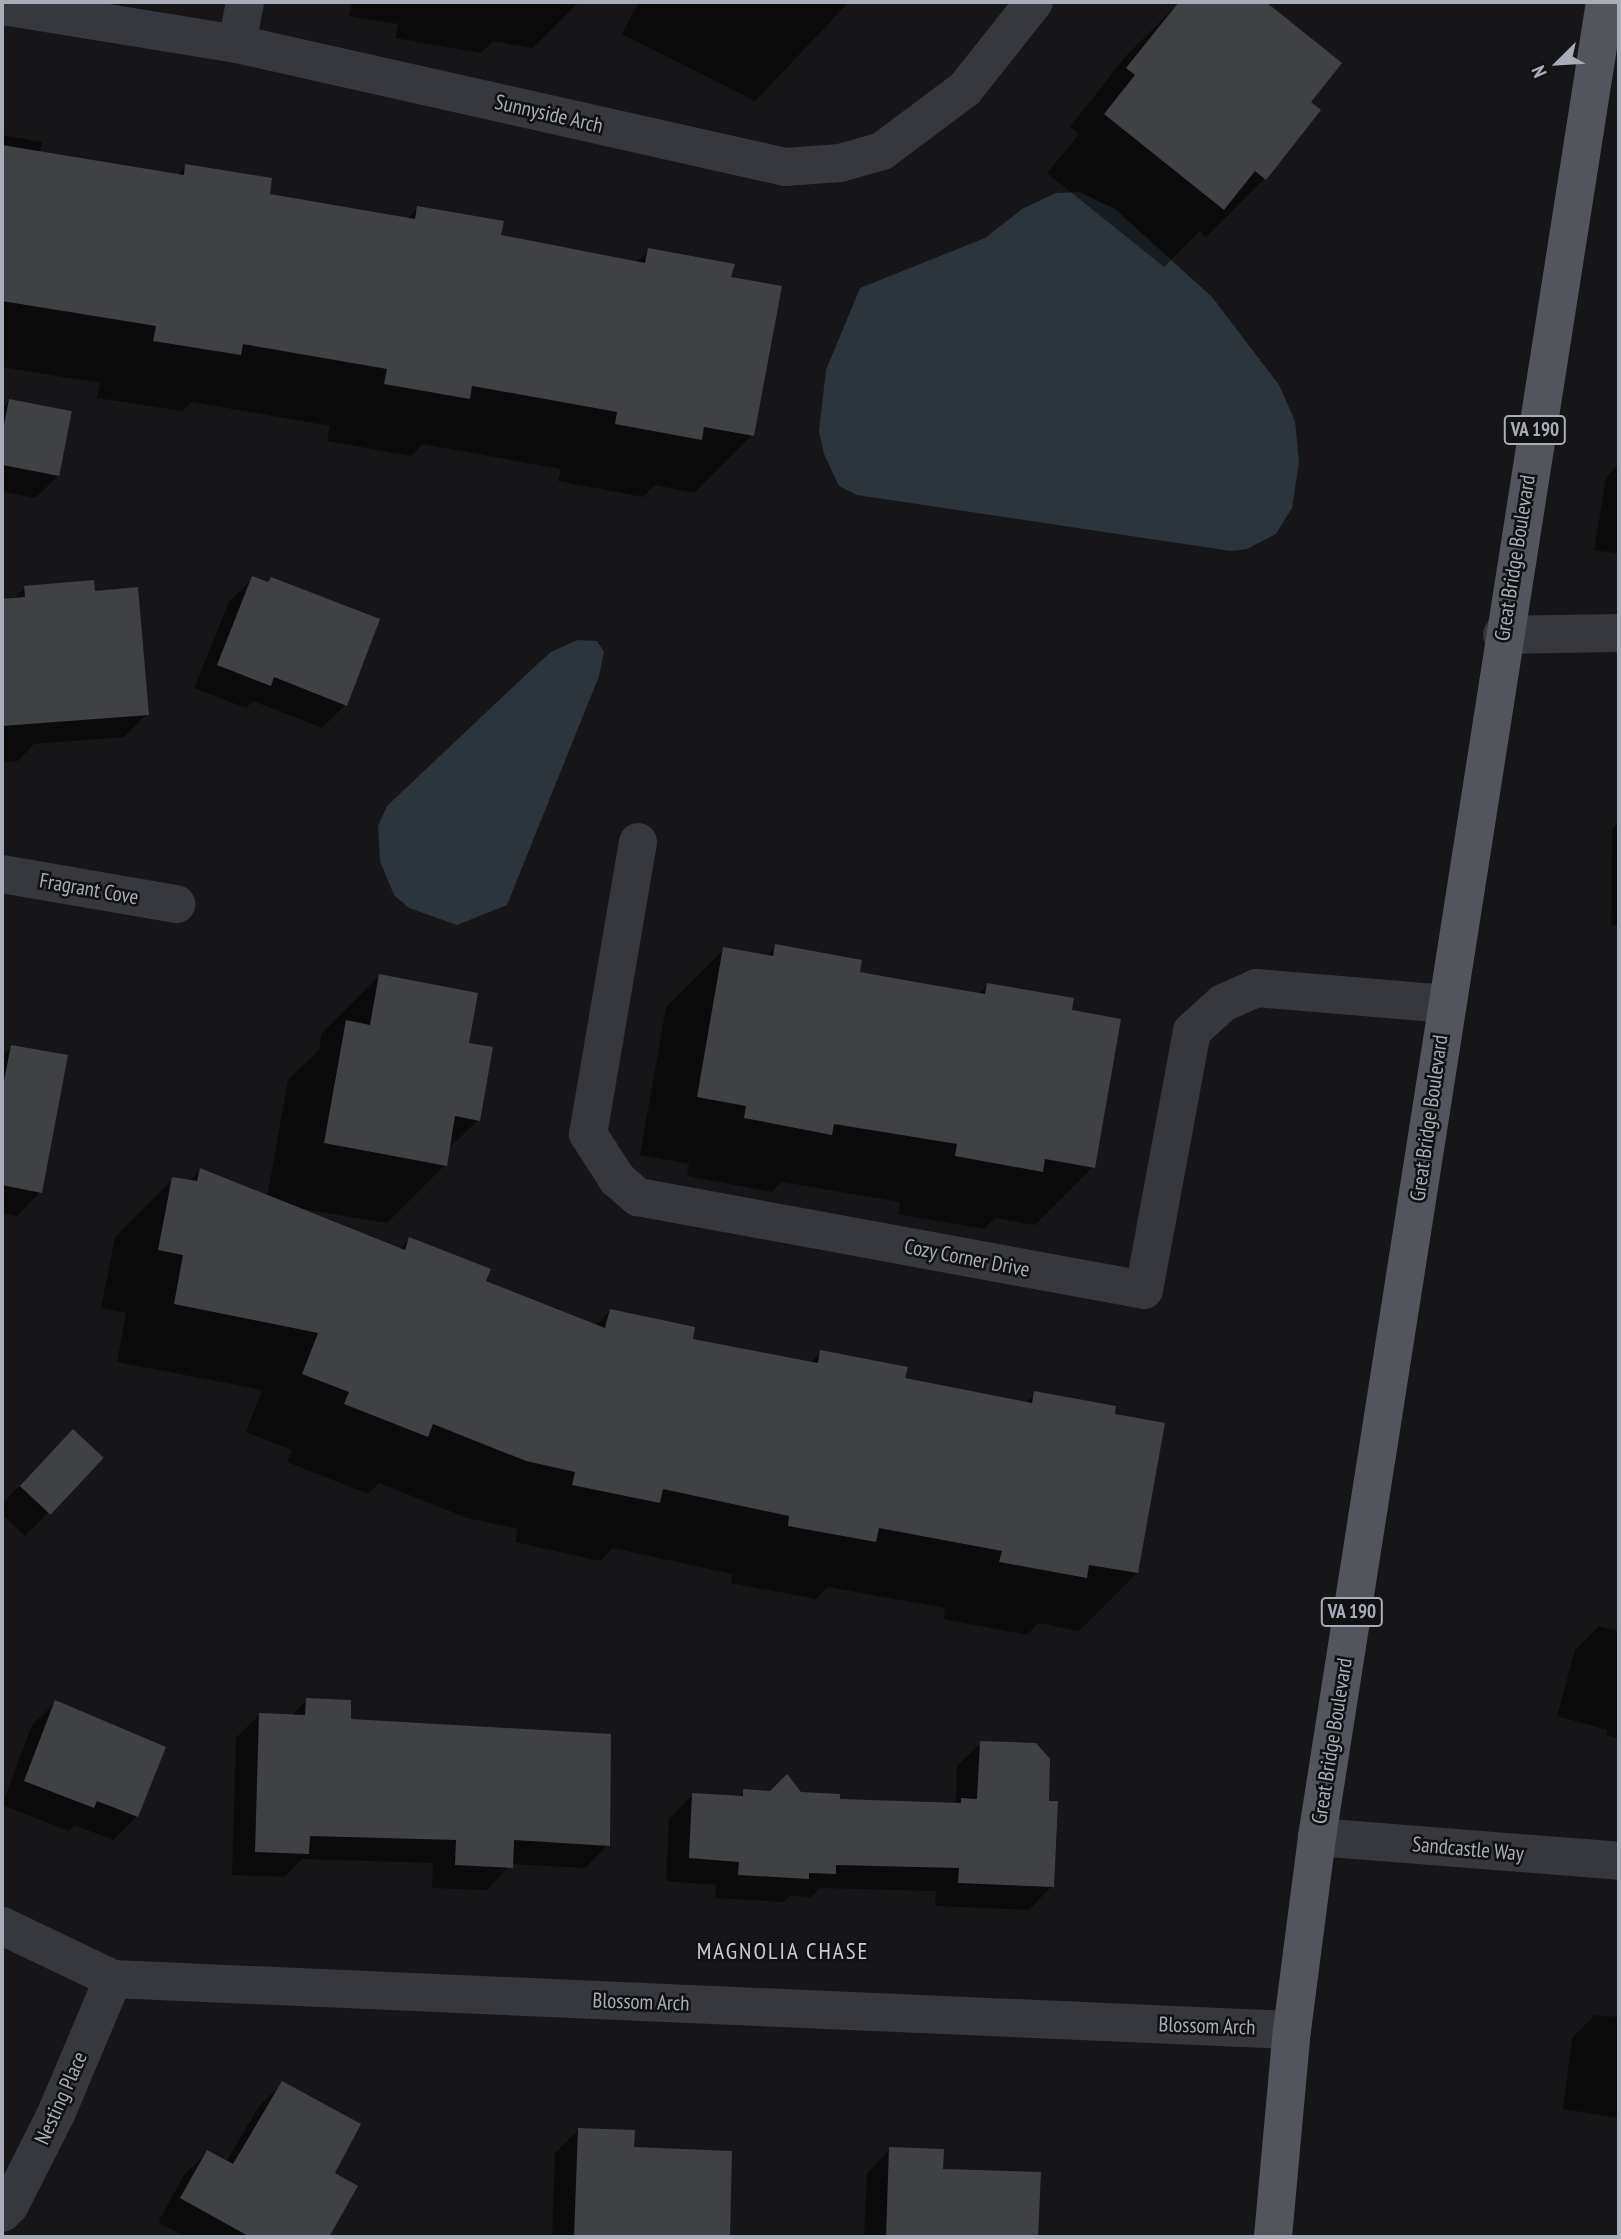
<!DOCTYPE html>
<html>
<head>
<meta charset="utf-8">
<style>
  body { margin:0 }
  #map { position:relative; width:1621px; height:2239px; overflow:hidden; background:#161618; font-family:"PT Sans Narrow",sans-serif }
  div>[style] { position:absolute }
  .water>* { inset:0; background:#2c353c }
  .shadow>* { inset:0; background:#0007 }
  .building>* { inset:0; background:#404145; transform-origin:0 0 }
  .minor>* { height:38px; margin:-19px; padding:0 19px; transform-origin:19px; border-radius:19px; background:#37383d }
  .major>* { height:38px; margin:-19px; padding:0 19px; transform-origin:19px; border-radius:19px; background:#53555c }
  span { translate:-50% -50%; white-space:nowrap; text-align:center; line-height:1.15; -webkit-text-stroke:5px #111113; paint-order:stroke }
  .shield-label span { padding:2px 5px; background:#111113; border:2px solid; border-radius:5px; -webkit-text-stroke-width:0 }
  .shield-label { font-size:19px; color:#a8adb8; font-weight:700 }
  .street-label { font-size:21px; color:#a8adb8 }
  .neighbourhood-label { font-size:23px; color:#c9ccd4; letter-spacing:2px }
  .frame { position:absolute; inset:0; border:4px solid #a8adb8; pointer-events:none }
  .north { position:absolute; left:1523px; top:28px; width:70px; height:70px; -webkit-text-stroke:5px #111113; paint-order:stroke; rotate:246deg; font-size:19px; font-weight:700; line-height:28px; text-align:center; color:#a8adb8 }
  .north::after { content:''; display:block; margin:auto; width:24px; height:32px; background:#a8adb8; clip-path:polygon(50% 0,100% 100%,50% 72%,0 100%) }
</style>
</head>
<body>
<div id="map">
  <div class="water">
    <div style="clip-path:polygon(1079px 192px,1115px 209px,1212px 297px,1279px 385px,1295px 421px,1299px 462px,1292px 508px,1276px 534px,1247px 549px,1231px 551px,857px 495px,839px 486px,824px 454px,819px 431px,826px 370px,860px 288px,985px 238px,1022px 209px,1056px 193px)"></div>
    <div style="clip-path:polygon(577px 640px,597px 641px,604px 652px,599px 676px,507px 905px,457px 925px,409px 908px,394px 895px,380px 861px,378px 826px,387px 806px,531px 670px,551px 652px)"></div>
  </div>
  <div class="shadow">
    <div style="clip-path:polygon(352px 2px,579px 2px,533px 48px,493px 41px,481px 53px,395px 38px,398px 24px,349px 16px)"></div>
    <div style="clip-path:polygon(639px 2px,849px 2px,755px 101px,622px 34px)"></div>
    <div style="clip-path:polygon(1180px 2px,1188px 5px,1263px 2px,1340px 64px,1308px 103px,1319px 111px,1264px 179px,1206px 237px,1200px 231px,1164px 267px,1047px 173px,1079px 134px,1070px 127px,1124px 58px)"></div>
    <div style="clip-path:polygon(2px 135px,42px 142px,40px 153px,176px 176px,186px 166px,268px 195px,406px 220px,418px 208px,499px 236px,635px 263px,649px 250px,729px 278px,752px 435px,694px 493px,655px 485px,643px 497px,558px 481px,561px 469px,423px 444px,411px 456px,327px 441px,330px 426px,192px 402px,182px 411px,97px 398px,100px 383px,2px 367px)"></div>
    <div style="clip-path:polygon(9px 401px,59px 475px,35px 498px,2px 492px,2px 408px)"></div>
    <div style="clip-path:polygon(1619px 464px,1619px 554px,1594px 550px,1606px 478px)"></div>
    <div style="clip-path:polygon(253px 578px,266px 583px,271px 579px,345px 705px,322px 728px,253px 701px,246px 708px,194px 688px,229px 602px)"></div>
    <div style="clip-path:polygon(25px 588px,93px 592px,147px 714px,124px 737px,34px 744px,18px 761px,2px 762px,2px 601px,12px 600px)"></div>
    <div style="clip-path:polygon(1619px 822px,1619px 925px,1611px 925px,1612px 829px)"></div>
    <div style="clip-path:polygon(776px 946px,858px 973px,978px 994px,988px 984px,1070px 1011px,1093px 1167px,1035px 1225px,995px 1218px,984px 1229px,898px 1214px,900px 1202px,782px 1182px,772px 1192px,687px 1176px,689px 1164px,640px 1155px,666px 1007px,724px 949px,765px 957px)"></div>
    <div style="clip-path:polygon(379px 976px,467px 1045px,478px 1120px,447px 1150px,445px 1165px,387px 1223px,297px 1208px,400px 1249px,410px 1239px,484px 1282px,595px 1326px,610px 1311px,691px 1340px,810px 1363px,821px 1352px,903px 1379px,1025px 1403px,1035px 1393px,1113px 1415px,1137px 1573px,1079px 1631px,1038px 1623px,1027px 1635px,943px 1619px,945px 1608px,828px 1587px,816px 1599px,731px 1583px,732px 1574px,613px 1548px,600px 1561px,515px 1542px,518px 1529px,467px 1518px,379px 1483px,368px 1494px,287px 1462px,292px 1450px,246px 1432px,262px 1390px,117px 1362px,126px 1313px,101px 1308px,115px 1237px,173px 1179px,188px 1182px,200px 1170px,267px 1197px,288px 1080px,319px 1050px,321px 1034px)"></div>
    <div style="clip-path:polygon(12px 1047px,40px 1192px,17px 1216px,2px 1213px,2px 1057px)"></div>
    <div style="clip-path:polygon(50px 1454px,102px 1458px,25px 1536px,2px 1514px,2px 1504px)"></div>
    <div style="clip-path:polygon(1599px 1626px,1619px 1631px,1619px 1739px,1606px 1735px,1607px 1730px,1557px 1716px,1575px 1650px)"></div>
    <div style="clip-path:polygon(307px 1700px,349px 1721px,608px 1845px,585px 1868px,511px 1864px,487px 1890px,432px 1888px,433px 1863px,302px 1859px,284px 1877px,232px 1875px,236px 1738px,259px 1715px,291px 1716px)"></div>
    <div style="clip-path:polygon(56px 1702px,164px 1748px,136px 1817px,113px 1840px,74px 1825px,69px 1831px,2px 1805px,32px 1725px)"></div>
    <div style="clip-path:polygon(981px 1743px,1047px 1803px,1052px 1886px,1029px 1910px,935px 1906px,936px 1891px,820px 1888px,811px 1897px,790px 1896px,784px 1902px,715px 1898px,716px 1885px,666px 1881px,669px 1819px,692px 1795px,737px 1798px,744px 1791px,800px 1793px,838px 1801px,956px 1804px,957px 1766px)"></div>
    <div style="clip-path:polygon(1595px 2015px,1619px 2017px,1619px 2118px,1563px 2109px,1572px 2038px)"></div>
    <div style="clip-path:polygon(283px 2083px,332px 2173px,332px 2229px,324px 2237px,185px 2237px,158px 2222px,184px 2175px,207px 2152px,226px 2162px,259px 2106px)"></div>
    <div style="clip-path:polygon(578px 2130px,633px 2149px,731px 2153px,728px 2237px,552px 2237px,555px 2153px)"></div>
    <div style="clip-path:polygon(890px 2149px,941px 2171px,1039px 2174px,1036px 2237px,864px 2237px,867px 2173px)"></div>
  </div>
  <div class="building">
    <div style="clip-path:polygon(1179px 2px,1266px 2px,1342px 63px,1311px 102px,1321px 110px,1266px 180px,1255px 171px,1224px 210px,1104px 114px,1135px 75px,1126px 68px)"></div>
    <div style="clip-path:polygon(2px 145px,184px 175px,185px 164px,272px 178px,270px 194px,415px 219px,417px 206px,504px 221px,501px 235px,645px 263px,648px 248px,735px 264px,731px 277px,782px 286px,754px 436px,704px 427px,702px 440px,615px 424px,617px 412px,523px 395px,472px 386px,470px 399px,384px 384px,387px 369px,243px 344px,241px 355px,153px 341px,156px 326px,2px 301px)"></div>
    <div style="left:9px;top:399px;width:64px;height:66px;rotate:11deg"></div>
    <div style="clip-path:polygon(252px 576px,268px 582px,271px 577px,380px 619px,347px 706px,274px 677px,271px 686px,217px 665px)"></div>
    <div style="clip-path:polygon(94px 580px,95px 591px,138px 587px,149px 715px,2px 726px,2px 599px,25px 597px,24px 586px)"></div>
    <div style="clip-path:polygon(775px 944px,862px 960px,860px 972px,921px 983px,985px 994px,987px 983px,1074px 998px,1072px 1010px,1121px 1019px,1095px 1168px,1045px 1159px,1043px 1172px,955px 1156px,957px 1144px,834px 1124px,832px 1135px,744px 1118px,746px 1106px,697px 1097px,723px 947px,773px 956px)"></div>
    <div style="clip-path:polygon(379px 974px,478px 993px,469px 1043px,493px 1047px,480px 1121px,455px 1116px,447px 1166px,324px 1143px,346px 1020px,370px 1025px)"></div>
    <div style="clip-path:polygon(11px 1045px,68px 1055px,42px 1193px,2px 1185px,2px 1091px)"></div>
    <div style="clip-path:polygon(200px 1168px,405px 1250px,409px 1237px,491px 1269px,486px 1281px,605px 1328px,610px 1309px,695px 1327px,693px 1339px,818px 1363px,820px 1350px,908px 1367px,905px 1378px,1032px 1403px,1034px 1391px,1116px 1406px,1115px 1414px,1165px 1423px,1138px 1573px,1089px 1565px,1087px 1578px,999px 1562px,1002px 1551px,879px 1528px,876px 1542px,788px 1526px,789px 1516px,663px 1489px,660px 1503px,572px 1485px,575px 1472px,526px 1461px,433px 1424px,428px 1437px,344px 1404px,349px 1392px,302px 1374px,318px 1333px,174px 1304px,183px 1255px,158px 1250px,172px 1177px,197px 1181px)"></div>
    <div style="left:73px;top:1429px;width:42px;height:78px;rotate:43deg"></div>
    <div style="clip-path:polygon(306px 1698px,351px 1700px,351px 1719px,611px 1734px,610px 1846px,514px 1840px,513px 1868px,455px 1865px,456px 1840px,310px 1836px,309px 1854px,255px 1852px,259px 1713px,305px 1715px)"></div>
    <div style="clip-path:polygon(55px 1700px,166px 1747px,138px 1817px,97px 1801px,94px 1808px,24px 1781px)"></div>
    <div style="clip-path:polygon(980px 1741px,1036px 1743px,1050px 1759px,1049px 1801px,1058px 1801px,1054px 1887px,958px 1883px,959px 1868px,836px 1865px,836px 1874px,809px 1873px,809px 1879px,738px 1875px,739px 1862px,689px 1858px,692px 1793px,743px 1796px,743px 1789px,770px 1791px,787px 1774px,801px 1792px,840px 1794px,840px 1799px,961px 1803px,961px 1798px,977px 1799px)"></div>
    <div style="clip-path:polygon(282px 2081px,361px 2124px,335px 2173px,358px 2186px,329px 2237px,250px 2237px,180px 2198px,207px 2150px,233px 2164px)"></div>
    <div style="clip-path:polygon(578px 2128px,635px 2130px,634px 2147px,732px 2151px,730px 2237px,574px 2237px)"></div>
    <div style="clip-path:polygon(889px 2147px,944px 2149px,943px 2169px,1041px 2172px,1038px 2237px,886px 2237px)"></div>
  </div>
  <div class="minor">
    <div style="left:3px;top:6px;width:237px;rotate:9.2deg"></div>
    <div style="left:237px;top:44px;width:562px;rotate:12.65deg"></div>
    <div style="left:785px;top:167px;width:55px;rotate:-4.2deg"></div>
    <div style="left:840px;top:163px;width:44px;rotate:-15.9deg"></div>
    <div style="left:882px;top:151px;width:104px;rotate:-36.8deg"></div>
    <div style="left:965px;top:89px;width:111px;rotate:-51.6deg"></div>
    <div style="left:237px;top:44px;width:43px;rotate:-79.2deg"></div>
    <div style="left:1502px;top:635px;width:117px;rotate:-1deg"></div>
    <div style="left:638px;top:842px;width:296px;rotate:99.7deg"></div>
    <div style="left:588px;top:1134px;width:54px;rotate:57.2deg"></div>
    <div style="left:617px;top:1179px;width:28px;rotate:41deg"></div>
    <div style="left:638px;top:1197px;width:514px;rotate:10.41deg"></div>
    <div style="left:1144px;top:1290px;width:263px;rotate:-79.5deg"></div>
    <div style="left:1192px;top:1031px;width:42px;rotate:-42.1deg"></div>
    <div style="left:1223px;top:1003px;width:36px;rotate:-24deg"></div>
    <div style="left:1256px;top:988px;width:191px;rotate:4.8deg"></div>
    <div style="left:2px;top:874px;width:177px;rotate:9.8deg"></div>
    <div style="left:1317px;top:1837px;width:303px;rotate:4.5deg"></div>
    <div style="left:2px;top:1926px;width:123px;rotate:25.5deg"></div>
    <div style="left:113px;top:1979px;width:1180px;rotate:2.48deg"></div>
    <div style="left:2px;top:2213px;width:11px;rotate:-45deg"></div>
    <div style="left:10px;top:2205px;width:102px;rotate:-63.2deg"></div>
    <div style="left:56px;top:2114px;width:147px;rotate:-67.1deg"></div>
  </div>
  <div class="major">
    <div style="left:1273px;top:2237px;width:208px;rotate:-84.8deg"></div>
    <div style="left:1292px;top:2030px;width:195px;rotate:-82.6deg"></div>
    <div style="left:1317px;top:1837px;width:1857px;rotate:-81.08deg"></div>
  </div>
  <div class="shield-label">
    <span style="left:1535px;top:430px">VA 190</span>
    <span style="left:1352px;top:1612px">VA 190</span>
  </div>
  <div class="street-label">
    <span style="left:549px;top:114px;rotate:13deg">Sunnyside Arch</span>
    <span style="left:1515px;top:558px;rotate:-81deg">Great Bridge Boulevard</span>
    <span style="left:89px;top:889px;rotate:10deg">Fragrant Cove</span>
    <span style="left:1429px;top:1118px;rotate:-82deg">Great Bridge Boulevard</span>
    <span style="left:967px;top:1258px;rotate:11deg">Cozy Corner Drive</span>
    <span style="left:1332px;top:1741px;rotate:-81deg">Great Bridge Boulevard</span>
    <span style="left:1468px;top:1849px;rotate:5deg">Sandcastle Way</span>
    <span style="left:641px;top:2002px;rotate:2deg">Blossom Arch</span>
    <span style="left:1207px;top:2026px;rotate:2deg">Blossom Arch</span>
    <span style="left:61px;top:2098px;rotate:-66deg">Nesting Place</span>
  </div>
  <div class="neighbourhood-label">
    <span style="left:783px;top:1951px">MAGNOLIA CHASE</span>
  </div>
  <div class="frame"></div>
  <div class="north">N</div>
</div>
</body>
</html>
